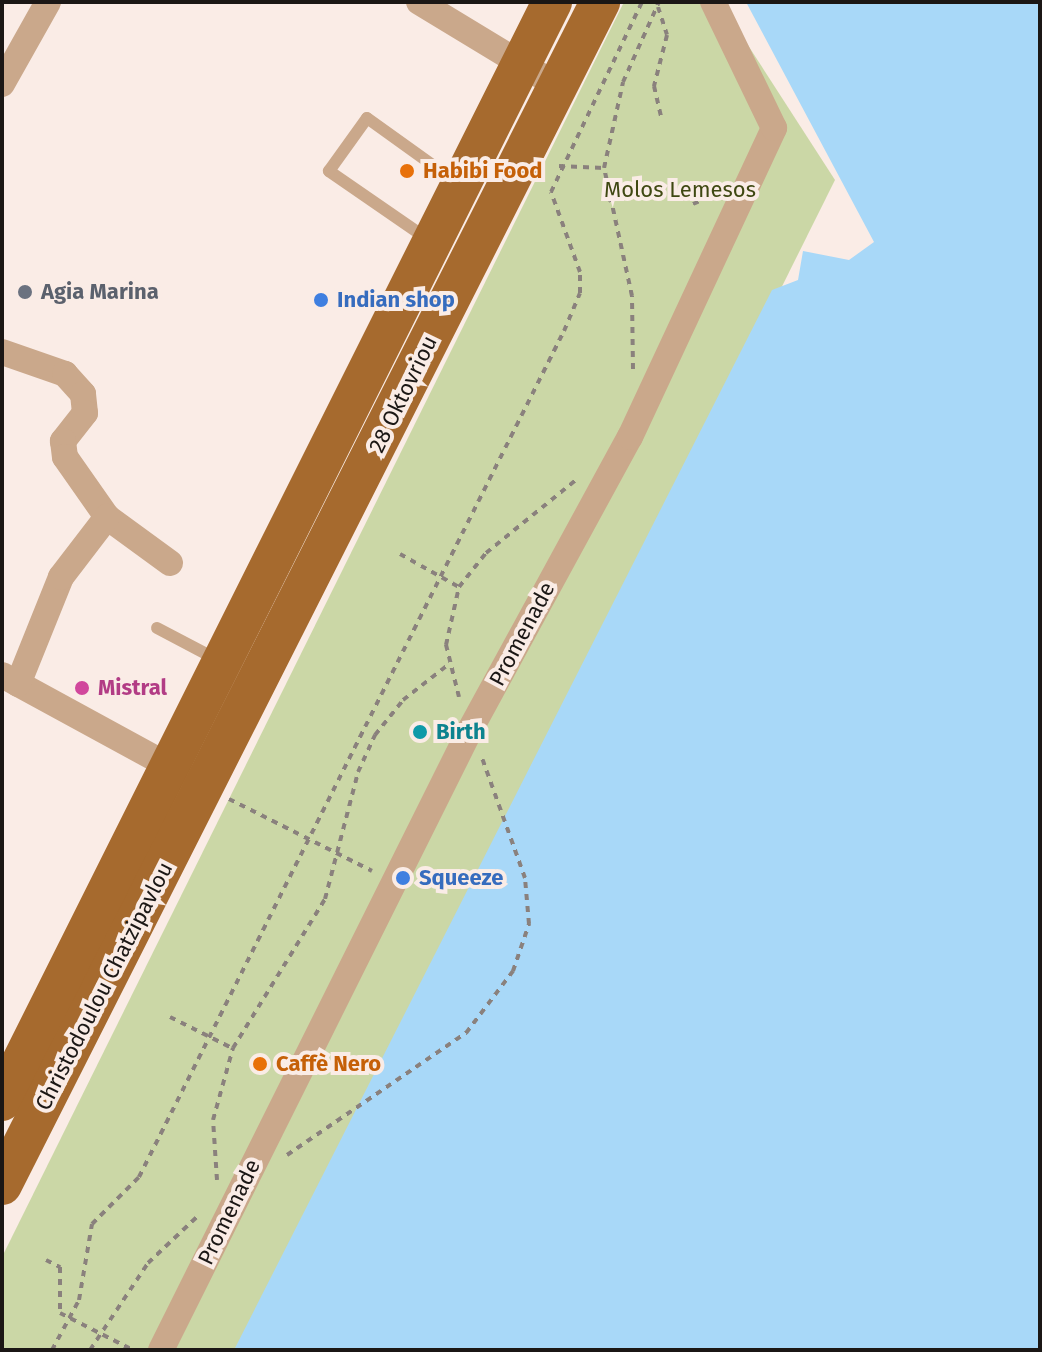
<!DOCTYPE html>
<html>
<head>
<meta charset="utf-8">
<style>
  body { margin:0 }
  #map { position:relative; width:1042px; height:1352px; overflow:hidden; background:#faece6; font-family:"Fira Sans",sans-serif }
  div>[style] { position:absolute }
  .green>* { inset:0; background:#cbd7a6 }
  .water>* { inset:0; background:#a8d8f8 }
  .path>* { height:4px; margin-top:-2px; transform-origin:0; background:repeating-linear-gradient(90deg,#8a817d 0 6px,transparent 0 12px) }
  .lane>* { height:12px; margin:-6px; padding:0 6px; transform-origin:6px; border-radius:6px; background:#caa88b }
  .street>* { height:26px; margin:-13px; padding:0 13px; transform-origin:13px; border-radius:13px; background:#caa88b }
  .primary>* { height:40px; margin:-20px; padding:0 20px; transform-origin:20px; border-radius:20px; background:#a66a2e }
  .dots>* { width:22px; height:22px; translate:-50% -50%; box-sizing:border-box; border:4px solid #faece6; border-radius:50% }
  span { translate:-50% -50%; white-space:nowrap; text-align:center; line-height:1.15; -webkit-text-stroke:8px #faece6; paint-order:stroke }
  .food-label { font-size:22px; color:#c56008; font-weight:700 }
  .left { translate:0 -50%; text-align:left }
  .park-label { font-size:22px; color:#3f4812 }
  .worship-label { font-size:22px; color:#5b616d; font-weight:700 }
  .shop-label { font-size:22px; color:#366cbe; font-weight:700 }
  .street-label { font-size:22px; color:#1b1715 }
  .hotel-label { font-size:22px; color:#b23c85; font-weight:700 }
  .culture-label { font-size:22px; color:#0d838f; font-weight:700 }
  .frame { position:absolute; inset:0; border:4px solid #1b1715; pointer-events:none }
</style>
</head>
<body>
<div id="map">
  <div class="green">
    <div style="clip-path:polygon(624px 2px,720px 2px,835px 180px,252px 1350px,2px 1350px,2px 1257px)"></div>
  </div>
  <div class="water">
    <div style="clip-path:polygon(746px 2px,1040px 2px,1040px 1350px,234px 1350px,772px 290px,798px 280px,803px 251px,849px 260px,874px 242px)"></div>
  </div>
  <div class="path">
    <div style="left:658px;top:7px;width:29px;rotate:72deg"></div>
    <div style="left:667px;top:35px;width:53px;rotate:104.3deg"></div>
    <div style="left:654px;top:86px;width:31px;rotate:77deg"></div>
    <div style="left:559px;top:166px;width:45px;rotate:2.5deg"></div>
    <div style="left:607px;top:200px;width:22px;rotate:-30deg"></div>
    <div style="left:693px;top:204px;width:25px;rotate:-23deg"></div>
    <div style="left:633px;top:369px;width:73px;rotate:-90.8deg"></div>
    <div style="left:632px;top:296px;width:131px;rotate:-102.3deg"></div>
    <div style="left:604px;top:168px;width:88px;rotate:-77.5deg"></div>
    <div style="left:623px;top:82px;width:88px;rotate:-65.8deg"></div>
    <div style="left:400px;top:554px;width:68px;rotate:29.2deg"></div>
    <div style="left:459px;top:697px;width:54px;rotate:-104deg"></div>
    <div style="left:446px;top:645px;width:59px;rotate:-77.4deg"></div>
    <div style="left:459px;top:587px;width:43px;rotate:-51.5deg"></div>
    <div style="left:486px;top:553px;width:117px;rotate:-39.1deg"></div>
    <div style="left:229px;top:799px;width:160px;rotate:26.7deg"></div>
    <div style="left:170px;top:1017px;width:69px;rotate:26.6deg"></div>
    <div style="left:287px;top:1155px;width:217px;rotate:-34.3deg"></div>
    <div style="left:466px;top:1033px;width:78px;rotate:-52.8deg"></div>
    <div style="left:513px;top:971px;width:50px;rotate:-71.2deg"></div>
    <div style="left:529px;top:924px;width:46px;rotate:-95deg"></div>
    <div style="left:525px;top:878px;width:127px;rotate:-109.7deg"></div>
    <div style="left:217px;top:1180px;width:60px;rotate:-93.8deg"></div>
    <div style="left:213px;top:1120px;width:75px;rotate:-74.5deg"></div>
    <div style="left:233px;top:1048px;width:175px;rotate:-58.3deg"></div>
    <div style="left:325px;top:899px;width:131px;rotate:-75.4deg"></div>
    <div style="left:358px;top:772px;width:41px;rotate:-65.3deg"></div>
    <div style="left:375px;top:735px;width:45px;rotate:-51.3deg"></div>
    <div style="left:403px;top:700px;width:58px;rotate:-38deg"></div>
    <div style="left:46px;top:1260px;width:16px;rotate:27deg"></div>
    <div style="left:60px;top:1267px;width:46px;rotate:90deg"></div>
    <div style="left:60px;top:1313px;width:82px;rotate:26.9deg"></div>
    <div style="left:52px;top:1350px;width:57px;rotate:-61.6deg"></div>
    <div style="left:79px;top:1300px;width:77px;rotate:-80.3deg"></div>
    <div style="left:92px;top:1224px;width:66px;rotate:-45deg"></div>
    <div style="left:139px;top:1177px;width:947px;rotate:-63.33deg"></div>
    <div style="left:564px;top:331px;width:41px;rotate:-67.2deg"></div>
    <div style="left:580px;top:293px;width:21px;rotate:-90deg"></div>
    <div style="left:580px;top:272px;width:85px;rotate:-109.9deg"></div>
    <div style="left:551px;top:192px;width:211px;rotate:-64.4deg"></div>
    <div style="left:90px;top:1350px;width:105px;rotate:-56.3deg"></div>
    <div style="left:148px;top:1263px;width:71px;rotate:-43.3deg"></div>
  </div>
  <div class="lane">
    <div style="left:426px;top:238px;width:118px;rotate:-145.4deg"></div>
    <div style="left:329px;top:171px;width:65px;rotate:-54.4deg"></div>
    <div style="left:367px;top:118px;width:110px;rotate:35.7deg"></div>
    <div style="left:157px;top:628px;width:69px;rotate:27.7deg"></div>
  </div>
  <div class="street">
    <div style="left:419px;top:2px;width:160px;rotate:31.2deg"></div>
    <div style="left:2px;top:84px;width:94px;rotate:-60.7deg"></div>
    <div style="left:2px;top:352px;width:67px;rotate:19.2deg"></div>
    <div style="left:65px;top:374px;width:27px;rotate:48deg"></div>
    <div style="left:83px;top:394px;width:19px;rotate:84deg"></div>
    <div style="left:85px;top:413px;width:36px;rotate:128deg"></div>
    <div style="left:63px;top:441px;width:16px;rotate:83deg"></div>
    <div style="left:65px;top:457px;width:73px;rotate:55deg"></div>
    <div style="left:107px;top:517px;width:78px;rotate:36.1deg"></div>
    <div style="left:2px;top:675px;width:205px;rotate:28.6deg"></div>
    <div style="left:18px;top:684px;width:115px;rotate:-68.1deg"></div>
    <div style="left:61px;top:577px;width:76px;rotate:-52.5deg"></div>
    <div style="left:161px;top:1350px;width:693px;rotate:-63.51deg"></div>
    <div style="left:470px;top:730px;width:334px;rotate:-61.4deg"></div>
    <div style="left:630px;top:437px;width:341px;rotate:-65deg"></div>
    <div style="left:774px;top:128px;width:140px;rotate:-115.8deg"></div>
  </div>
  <div class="primary">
    <div style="left:2px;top:1101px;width:1229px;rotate:-63.41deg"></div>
    <div style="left:2px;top:1185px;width:1326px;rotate:-63.18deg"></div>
  </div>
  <div class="dots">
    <div style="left:407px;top:171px;background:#e8710a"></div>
    <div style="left:25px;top:292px;background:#6b7280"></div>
    <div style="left:321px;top:300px;background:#3f7fe0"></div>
    <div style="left:82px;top:688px;background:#d1479c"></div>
    <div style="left:420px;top:732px;background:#0f9aa8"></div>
    <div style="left:403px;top:878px;background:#3f7fe0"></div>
    <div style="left:260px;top:1064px;background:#e8710a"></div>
  </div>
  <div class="food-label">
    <span class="left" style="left:423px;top:171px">Habibi Food</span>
    <span class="left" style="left:276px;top:1064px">Caffè Nero</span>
  </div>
  <div class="park-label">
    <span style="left:680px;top:190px">Molos Lemesos</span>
  </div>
  <div class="worship-label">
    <span class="left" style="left:41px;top:292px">Agia Marina</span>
  </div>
  <div class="shop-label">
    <span class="left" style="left:337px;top:300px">Indian shop</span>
    <span class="left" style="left:419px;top:878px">Squeeze</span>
  </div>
  <div class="street-label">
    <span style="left:403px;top:394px;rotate:-64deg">28 Oktovriou</span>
    <span style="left:522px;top:634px;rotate:-62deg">Promenade</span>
    <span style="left:104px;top:986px;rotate:-63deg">Christodoulou Chatzipavlou</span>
    <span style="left:229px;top:1212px;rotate:-64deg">Promenade</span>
  </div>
  <div class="hotel-label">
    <span class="left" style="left:98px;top:688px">Mistral</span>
  </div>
  <div class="culture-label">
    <span class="left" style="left:436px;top:732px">Birth</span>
  </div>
  <div class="frame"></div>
</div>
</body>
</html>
